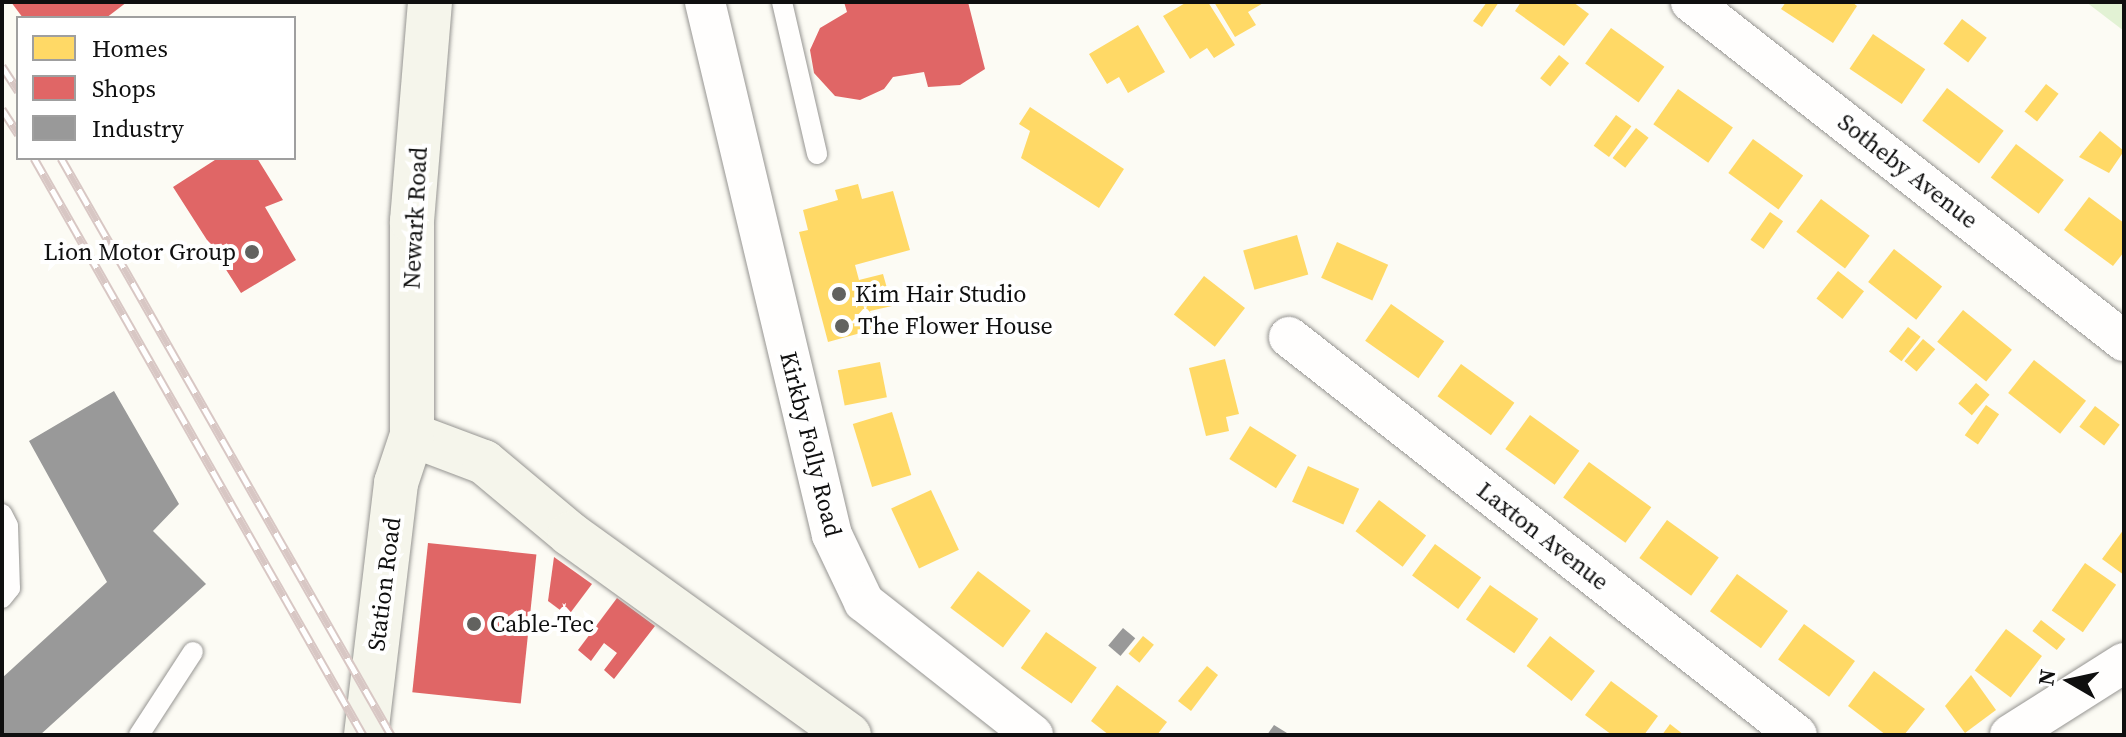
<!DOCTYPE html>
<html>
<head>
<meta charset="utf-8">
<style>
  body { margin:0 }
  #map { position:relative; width:2126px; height:737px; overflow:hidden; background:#fcfbf4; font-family:"Source Serif 4",serif }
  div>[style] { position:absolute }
  .green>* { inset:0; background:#e2f2d4 }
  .homes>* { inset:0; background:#ffd966; transform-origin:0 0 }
  .shops>* { inset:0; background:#e06666; transform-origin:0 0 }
  .industry>* { inset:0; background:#999; transform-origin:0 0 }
  .roads { filter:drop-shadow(0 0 2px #969592) drop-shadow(0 0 2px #969592) }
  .service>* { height:20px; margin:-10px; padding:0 10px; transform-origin:10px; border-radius:10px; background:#fffefd }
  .minor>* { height:40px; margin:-20px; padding:0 20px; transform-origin:20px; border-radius:20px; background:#fffefd }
  .secondary>* { height:44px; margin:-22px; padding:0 22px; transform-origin:22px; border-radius:22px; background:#f5f5eb }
  .rail>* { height:9px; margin-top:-4.5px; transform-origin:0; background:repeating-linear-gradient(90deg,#fff 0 18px,#d8c7c4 0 36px); box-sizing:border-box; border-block:2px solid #d8c7c4 }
  .dots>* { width:22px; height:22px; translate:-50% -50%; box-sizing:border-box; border:4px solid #fff; border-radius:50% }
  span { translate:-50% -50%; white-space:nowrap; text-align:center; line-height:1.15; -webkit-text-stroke:8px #fff; paint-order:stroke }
  .street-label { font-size:24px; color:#0f0f0f }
  .poi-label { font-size:24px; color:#0f0f0f }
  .right { translate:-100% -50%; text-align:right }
  .left { translate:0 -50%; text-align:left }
  .frame { position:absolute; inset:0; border:4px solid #0f0f0f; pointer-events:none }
  .legend { position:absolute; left:16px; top:16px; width:280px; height:144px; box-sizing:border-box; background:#fff; border:2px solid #9f9f9f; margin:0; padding:10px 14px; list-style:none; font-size:24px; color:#0f0f0f }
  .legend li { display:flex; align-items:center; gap:16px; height:40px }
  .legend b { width:40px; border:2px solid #9f9f9f }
  .north { position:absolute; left:2030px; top:641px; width:80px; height:80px; -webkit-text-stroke:6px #fff; paint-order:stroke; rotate:279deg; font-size:22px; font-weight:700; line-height:32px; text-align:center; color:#0f0f0f }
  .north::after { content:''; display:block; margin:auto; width:28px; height:36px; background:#0f0f0f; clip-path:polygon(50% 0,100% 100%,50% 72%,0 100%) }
</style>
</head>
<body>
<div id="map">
  <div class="green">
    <div style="clip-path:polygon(2086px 2px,2124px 2px,2124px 31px)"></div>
  </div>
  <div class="homes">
    <div style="clip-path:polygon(1187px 2px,1208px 2px,1235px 45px,1214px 58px,1207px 48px,1190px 59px,1163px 16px)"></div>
    <div style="clip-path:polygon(1214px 2px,1265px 2px,1248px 12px,1256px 25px,1235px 37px)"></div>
    <div style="clip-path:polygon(1487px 2px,1499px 2px,1482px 27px,1473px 21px)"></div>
    <div style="clip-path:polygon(1521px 2px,1573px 2px,1589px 14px,1564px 46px,1515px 11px)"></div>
    <div style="clip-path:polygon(1786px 2px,1852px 2px,1857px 6px,1833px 43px,1781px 9px)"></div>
    <div style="left:1962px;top:19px;width:31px;height:31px;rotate:37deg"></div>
    <div style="clip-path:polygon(1138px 25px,1165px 72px,1128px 93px,1119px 77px,1107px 84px,1089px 54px)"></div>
    <div style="left:1611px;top:28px;width:66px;height:44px;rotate:36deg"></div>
    <div style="left:1873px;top:34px;width:63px;height:42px;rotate:34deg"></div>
    <div style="left:1559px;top:55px;width:13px;height:30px;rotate:39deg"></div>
    <div style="left:2046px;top:84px;width:16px;height:35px;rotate:38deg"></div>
    <div style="left:1947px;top:88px;width:71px;height:41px;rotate:37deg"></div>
    <div style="left:1678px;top:89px;width:67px;height:43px;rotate:35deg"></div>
    <div style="clip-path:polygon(1030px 107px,1124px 169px,1099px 208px,1021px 158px,1030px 131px,1019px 124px)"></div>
    <div style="left:1616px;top:115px;width:19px;height:38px;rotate:36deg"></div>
    <div style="left:1636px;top:128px;width:16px;height:38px;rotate:38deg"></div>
    <div style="clip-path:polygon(2100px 131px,2124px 151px,2109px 173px,2079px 157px)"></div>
    <div style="left:1753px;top:139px;width:62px;height:42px;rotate:36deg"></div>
    <div style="left:2016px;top:144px;width:60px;height:42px;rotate:37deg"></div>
    <div style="clip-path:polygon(858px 184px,862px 199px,893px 191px,910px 250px,855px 265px,859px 280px,883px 274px,892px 306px,870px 311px,875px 329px,828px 342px,799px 232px,808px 230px,803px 210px,838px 200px,835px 190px)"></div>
    <div style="clip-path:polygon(2089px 197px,2124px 223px,2124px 252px,2113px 266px,2064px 230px)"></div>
    <div style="left:1821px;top:199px;width:61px;height:41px;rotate:37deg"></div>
    <div style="left:1770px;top:212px;width:16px;height:34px;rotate:35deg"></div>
    <div style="left:1297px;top:235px;width:41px;height:56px;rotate:74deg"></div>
    <div style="left:1337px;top:242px;width:56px;height:39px;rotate:24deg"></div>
    <div style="left:1894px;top:249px;width:61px;height:42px;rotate:38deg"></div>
    <div style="left:1838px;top:271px;width:33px;height:35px;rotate:38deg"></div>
    <div style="left:1204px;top:276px;width:52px;height:49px;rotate:38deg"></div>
    <div style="left:1391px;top:304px;width:65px;height:45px;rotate:35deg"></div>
    <div style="left:1963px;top:310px;width:63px;height:41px;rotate:39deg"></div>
    <div style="left:1908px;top:327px;width:16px;height:31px;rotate:38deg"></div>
    <div style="left:1923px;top:339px;width:16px;height:29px;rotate:40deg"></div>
    <div style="clip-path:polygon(1225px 359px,1239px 414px,1226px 417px,1229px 431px,1206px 436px,1189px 368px)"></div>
    <div style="left:2034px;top:360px;width:66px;height:42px;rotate:38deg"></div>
    <div style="left:880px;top:362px;width:36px;height:43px;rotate:79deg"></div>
    <div style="left:1461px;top:364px;width:66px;height:40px;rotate:36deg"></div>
    <div style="left:1976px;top:383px;width:18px;height:27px;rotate:41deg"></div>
    <div style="left:1986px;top:405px;width:16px;height:37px;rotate:35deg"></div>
    <div style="left:2095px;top:406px;width:31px;height:26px;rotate:37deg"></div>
    <div style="left:892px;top:412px;width:66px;height:41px;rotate:73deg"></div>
    <div style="left:1530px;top:415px;width:61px;height:42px;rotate:36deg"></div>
    <div style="left:1250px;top:426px;width:55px;height:39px;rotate:32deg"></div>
    <div style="left:1589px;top:462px;width:77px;height:44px;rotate:36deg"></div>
    <div style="left:1308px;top:466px;width:56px;height:39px;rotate:24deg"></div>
    <div style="left:931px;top:490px;width:66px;height:44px;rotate:65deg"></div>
    <div style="left:1379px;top:500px;width:59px;height:39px;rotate:37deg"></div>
    <div style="left:1667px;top:520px;width:64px;height:47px;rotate:36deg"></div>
    <div style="clip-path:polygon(2124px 529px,2124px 575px,2102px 559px)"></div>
    <div style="left:1435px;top:544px;width:57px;height:39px;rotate:36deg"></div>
    <div style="left:2085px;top:563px;width:38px;height:58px;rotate:35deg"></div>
    <div style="left:978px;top:571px;width:66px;height:46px;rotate:37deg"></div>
    <div style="left:1737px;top:574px;width:63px;height:46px;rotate:36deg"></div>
    <div style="left:1490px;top:585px;width:59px;height:42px;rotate:35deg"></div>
    <div style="left:2041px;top:620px;width:31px;height:14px;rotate:38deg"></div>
    <div style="left:1804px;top:624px;width:63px;height:44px;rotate:36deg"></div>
    <div style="left:2006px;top:629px;width:45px;height:52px;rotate:37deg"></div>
    <div style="left:1046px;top:632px;width:62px;height:44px;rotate:35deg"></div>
    <div style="left:1143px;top:636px;width:14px;height:23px;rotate:39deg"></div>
    <div style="left:1550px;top:636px;width:57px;height:38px;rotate:38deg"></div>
    <div style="clip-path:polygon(1207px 666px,1218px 675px,1191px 711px,1178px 701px)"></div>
    <div style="clip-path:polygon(1874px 671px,1925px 709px,1904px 735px,1886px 735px,1848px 706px)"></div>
    <div style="clip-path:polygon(1971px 675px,1996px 710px,1965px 733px,1945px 706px)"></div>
    <div style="clip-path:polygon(1611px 681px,1658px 716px,1644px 735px,1612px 735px,1585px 715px)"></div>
    <div style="clip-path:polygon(1117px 685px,1167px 722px,1157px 735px,1109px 735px,1091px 721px)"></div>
    <div style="clip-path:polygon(1670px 724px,1684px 735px,1662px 735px)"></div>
  </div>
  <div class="shops">
    <div style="clip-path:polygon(11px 2px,127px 2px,106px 18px,23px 18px)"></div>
    <div style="clip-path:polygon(844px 2px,968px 2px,985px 69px,960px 85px,928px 87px,924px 72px,893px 77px,884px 89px,860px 100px,835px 96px,814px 73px,810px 50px,820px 28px,847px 12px)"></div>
    <div style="clip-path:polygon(218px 158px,257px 158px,283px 200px,265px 207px,296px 260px,241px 293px,173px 187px)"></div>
    <div style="left:428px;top:543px;width:109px;height:150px;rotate:6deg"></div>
    <div style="clip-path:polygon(554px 557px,592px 584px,568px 616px,548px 601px)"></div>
    <div style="clip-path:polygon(617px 598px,655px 626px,614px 679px,604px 670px,617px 653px,604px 643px,591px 661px,578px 650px)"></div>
  </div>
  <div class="industry">
    <div style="clip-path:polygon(114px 391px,179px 504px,153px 531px,206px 584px,40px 735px,2px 735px,2px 678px,107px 582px,29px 441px)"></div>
    <div style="left:1123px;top:628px;width:16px;height:23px;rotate:40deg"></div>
    <div style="clip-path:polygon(1274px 725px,1287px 733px,1285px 735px,1267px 735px)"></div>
  </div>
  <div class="roads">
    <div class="service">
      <div style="left:782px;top:2px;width:156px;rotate:77deg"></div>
      <div style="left:2px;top:514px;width:13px;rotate:63deg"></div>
      <div style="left:8px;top:526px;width:62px;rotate:88.2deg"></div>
      <div style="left:10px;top:588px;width:13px;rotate:129deg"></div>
      <div style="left:139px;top:735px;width:99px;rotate:-57deg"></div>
    </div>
    <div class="minor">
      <div style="left:705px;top:2px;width:548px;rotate:76.6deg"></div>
      <div style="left:832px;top:535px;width:74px;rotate:64.5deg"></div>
      <div style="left:864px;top:602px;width:215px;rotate:38.2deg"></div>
      <div style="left:1691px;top:2px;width:550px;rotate:38.06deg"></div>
      <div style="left:1289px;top:337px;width:645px;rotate:38.08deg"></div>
      <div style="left:2010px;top:735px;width:135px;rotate:-32.3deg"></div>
    </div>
    <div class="secondary">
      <div style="left:412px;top:435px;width:77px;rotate:20.6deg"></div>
      <div style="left:484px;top:462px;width:112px;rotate:39.9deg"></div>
      <div style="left:570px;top:534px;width:344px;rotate:35.8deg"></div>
      <div style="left:366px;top:735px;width:254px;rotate:-83.2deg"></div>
      <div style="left:396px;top:483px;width:51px;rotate:-71.6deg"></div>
      <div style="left:412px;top:435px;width:214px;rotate:-90deg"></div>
      <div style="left:412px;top:221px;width:220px;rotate:-85.3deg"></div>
    </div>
  </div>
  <div class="rail">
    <div style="left:2px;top:66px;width:30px;rotate:57deg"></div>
    <div style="left:2px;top:109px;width:30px;rotate:57deg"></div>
    <div style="left:34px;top:158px;width:664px;rotate:60.31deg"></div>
    <div style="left:61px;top:158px;width:665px;rotate:60.23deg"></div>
  </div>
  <div class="dots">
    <div style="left:252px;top:252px;background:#62625f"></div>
    <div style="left:839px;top:294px;background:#62625f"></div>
    <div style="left:842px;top:326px;background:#62625f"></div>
    <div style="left:474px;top:624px;background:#62625f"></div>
  </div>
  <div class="street-label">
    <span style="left:1908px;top:171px;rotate:38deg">Sotheby Avenue</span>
    <span style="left:415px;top:218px;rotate:-87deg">Newark Road</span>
    <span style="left:811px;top:444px;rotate:76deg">Kirkby Folly Road</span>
    <span style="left:1543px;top:536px;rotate:38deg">Laxton Avenue</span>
    <span style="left:384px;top:584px;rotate:-83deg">Station Road</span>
  </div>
  <div class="poi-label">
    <span class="right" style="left:236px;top:252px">Lion Motor Group</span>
    <span class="left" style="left:855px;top:294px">Kim Hair Studio</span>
    <span class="left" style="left:858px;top:326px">The Flower House</span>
    <span class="left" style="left:490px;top:624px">Cable-Tec</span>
  </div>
  <div class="frame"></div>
  <ul class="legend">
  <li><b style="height:22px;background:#ffd966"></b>Homes</li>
  <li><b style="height:22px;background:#e06666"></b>Shops</li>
  <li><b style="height:22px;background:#999"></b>Industry</li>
  </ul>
  <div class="north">N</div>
</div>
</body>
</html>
